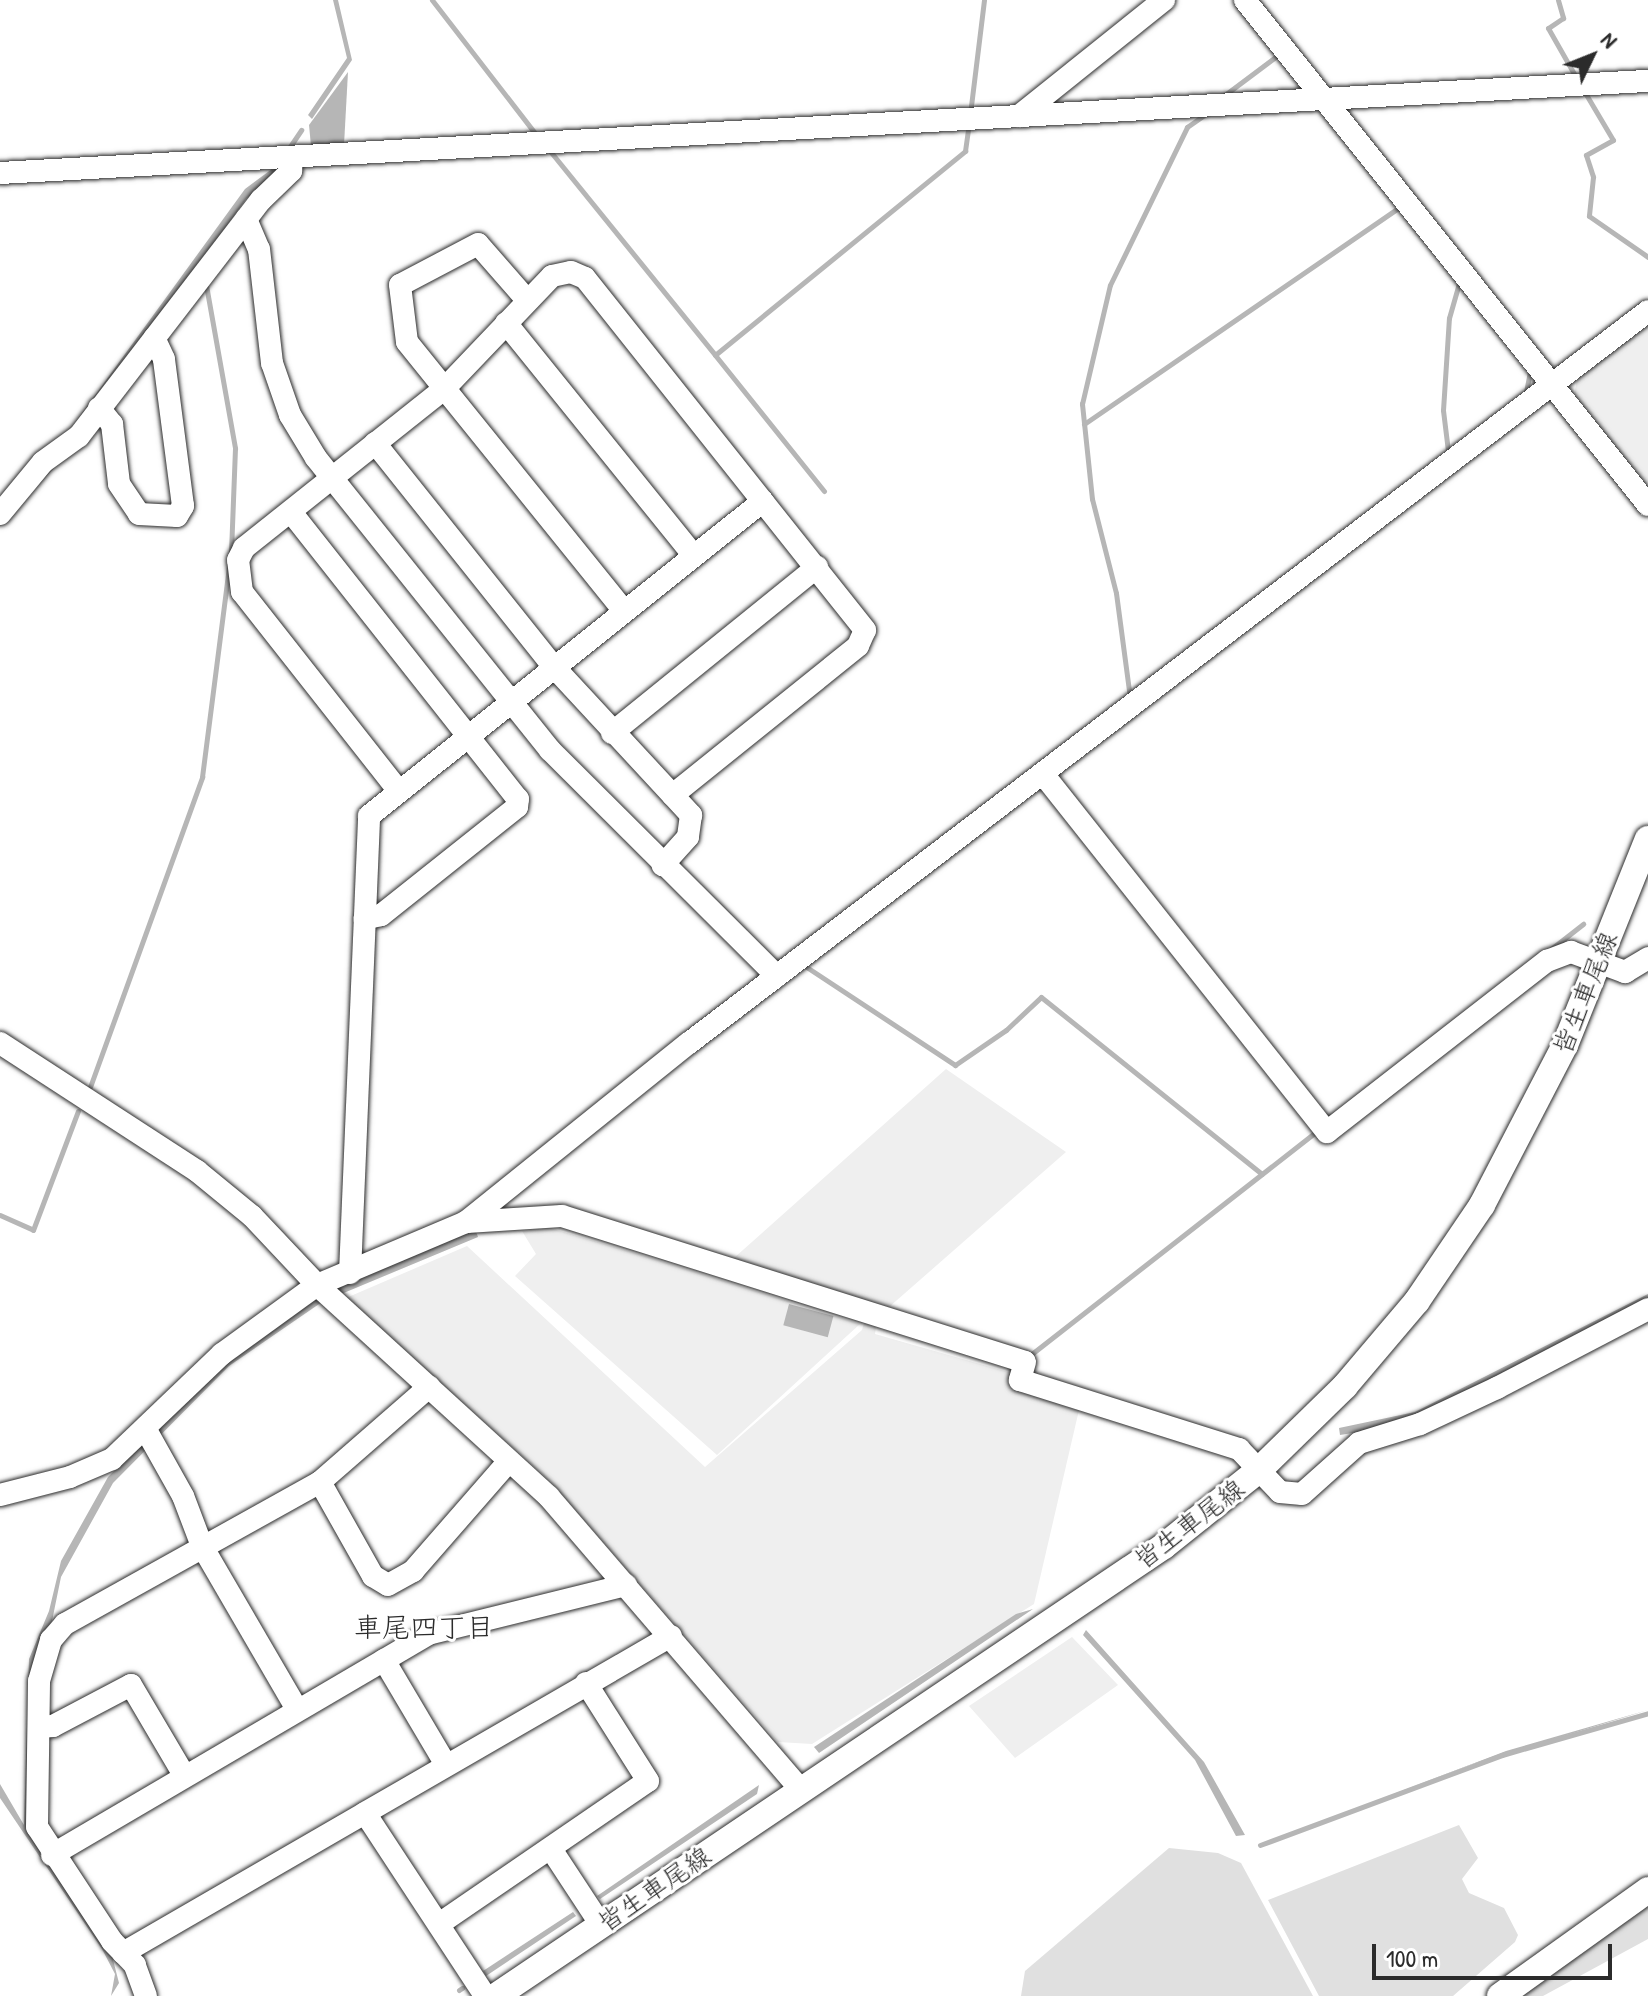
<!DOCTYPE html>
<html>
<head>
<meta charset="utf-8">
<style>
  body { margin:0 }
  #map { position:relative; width:1648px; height:1996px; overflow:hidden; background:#fff; font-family:"Patrick Hand","Klee One",sans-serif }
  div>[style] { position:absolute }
  .built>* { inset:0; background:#efefef }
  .green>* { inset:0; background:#e0e0e0 }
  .water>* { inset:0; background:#b6b6b6; transform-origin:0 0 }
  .stream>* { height:5px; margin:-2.5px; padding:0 2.5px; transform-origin:2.5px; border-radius:2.5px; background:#b6b6b6 }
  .roads { filter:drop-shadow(0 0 2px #2b2b2b) drop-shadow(0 0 2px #2b2b2b) }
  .minor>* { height:22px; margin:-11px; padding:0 11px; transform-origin:11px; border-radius:11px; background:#fff }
  .major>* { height:26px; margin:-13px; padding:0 13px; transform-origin:13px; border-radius:13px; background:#fff }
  span { translate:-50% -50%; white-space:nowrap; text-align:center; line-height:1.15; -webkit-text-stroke:6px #fff; paint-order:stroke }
  .street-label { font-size:26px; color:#2b2b2b }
  .neighbourhood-label { font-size:28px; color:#2b2b2b }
  .north { position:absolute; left:1552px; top:16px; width:80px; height:80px; -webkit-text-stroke:6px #fff; paint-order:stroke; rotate:47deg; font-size:22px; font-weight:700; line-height:32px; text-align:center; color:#2b2b2b }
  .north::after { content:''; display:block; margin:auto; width:28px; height:36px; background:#2b2b2b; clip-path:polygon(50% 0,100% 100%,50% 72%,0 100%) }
  .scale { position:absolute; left:1372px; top:1944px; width:240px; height:36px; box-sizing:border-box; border:4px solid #2b2b2b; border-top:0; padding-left:10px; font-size:24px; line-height:28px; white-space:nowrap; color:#2b2b2b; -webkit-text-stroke:6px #fff; paint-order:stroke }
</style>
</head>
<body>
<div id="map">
  <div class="built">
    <div style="clip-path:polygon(1648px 317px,1648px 491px,1574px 396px,1578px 374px)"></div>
    <div style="clip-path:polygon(946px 1069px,1066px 1152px,880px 1315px,725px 1266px)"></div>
    <div style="clip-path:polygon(550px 1228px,638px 1254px,860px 1324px,717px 1455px,515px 1276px,536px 1254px,522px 1231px)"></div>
    <div style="clip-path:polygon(467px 1246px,705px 1467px,862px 1330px,866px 1316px,877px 1319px,875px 1334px,1015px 1374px,1079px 1410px,1034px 1604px,812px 1744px,778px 1742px,550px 1481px,346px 1298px)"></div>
    <div style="clip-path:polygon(1072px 1637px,1118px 1685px,1015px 1758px,969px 1706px)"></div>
  </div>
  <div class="green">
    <div style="clip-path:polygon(1459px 1825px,1478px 1858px,1462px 1879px,1469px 1893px,1504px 1908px,1518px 1935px,1515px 1942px,1453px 1996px,1319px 1996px,1268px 1900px)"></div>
    <div style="clip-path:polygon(1169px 1848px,1218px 1853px,1241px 1863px,1313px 1996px,1021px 1996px,1025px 1971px)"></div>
    <div style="clip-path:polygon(1648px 1899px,1648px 1939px,1543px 1996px,1513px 1996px)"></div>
  </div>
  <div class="water">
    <div style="clip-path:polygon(333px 0,338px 0,352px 60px,312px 119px,308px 115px,347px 58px)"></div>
    <div style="clip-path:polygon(348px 72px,344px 145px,311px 146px,309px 125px)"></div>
    <div style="clip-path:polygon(272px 169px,276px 175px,246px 199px,53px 469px,0 526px,245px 189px)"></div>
    <div style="clip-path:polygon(475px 1229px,478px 1237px,322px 1302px,229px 1366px,113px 1483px,61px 1577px,52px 1621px,33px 1666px,27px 1802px,111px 1952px,119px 1983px,111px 1996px,115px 1974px,102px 1949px,0 1798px,0 1784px,24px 1825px,29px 1659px,49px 1611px,61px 1561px,108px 1477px,226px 1359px,336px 1285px)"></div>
    <div style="clip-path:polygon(1648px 1294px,1648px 1302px,1489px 1386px,1378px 1429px,1340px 1435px,1339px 1428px,1415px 1412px)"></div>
    <div style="left:789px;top:1304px;width:46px;height:22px;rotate:15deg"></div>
    <div style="clip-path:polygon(1033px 1609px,819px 1753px,814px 1747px,1016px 1614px)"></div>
    <div style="clip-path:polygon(1086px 1630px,1204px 1762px,1245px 1835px,1236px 1836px,1195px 1760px,1083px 1635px)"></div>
    <div style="clip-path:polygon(1648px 1710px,1473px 1764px,1268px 1842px,1506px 1751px)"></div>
    <div style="clip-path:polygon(759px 1785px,757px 1794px,600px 1899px,597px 1896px)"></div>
    <div style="clip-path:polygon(573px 1912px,576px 1916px,486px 1976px,483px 1971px)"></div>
  </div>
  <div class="stream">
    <div style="left:432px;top:0;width:173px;rotate:52.3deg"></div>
    <div style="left:1558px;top:0;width:19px;rotate:74deg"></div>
    <div style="left:1563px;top:18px;width:18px;rotate:146deg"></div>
    <div style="left:1548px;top:28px;width:59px;rotate:60.4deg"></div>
    <div style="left:1584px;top:91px;width:57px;rotate:59.4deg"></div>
    <div style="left:1613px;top:140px;width:31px;rotate:151deg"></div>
    <div style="left:1586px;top:155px;width:23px;rotate:72deg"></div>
    <div style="left:1593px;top:177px;width:39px;rotate:96deg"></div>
    <div style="left:1589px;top:216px;width:72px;rotate:34.8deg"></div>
    <div style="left:1222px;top:97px;width:70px;rotate:-36.9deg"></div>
    <div style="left:970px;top:114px;width:115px;rotate:-83deg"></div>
    <div style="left:289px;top:148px;width:22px;rotate:-56deg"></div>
    <div style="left:550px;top:151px;width:262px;rotate:51deg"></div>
    <div style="left:206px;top:285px;width:166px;rotate:79.9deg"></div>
    <div style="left:235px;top:448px;width:104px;rotate:92.2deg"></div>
    <div style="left:1526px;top:392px;width:21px;rotate:-79deg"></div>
    <div style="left:1084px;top:424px;width:385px;rotate:-34.5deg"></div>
    <div style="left:1448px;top:451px;width:41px;rotate:-97deg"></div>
    <div style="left:1443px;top:410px;width:92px;rotate:-86.3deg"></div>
    <div style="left:1449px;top:318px;width:40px;rotate:-74deg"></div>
    <div style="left:824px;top:491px;width:174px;rotate:-128.7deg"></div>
    <div style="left:715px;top:355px;width:323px;rotate:-39.2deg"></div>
    <div style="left:965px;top:151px;width:27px;rotate:-82deg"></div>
    <div style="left:1130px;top:698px;width:106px;rotate:-97.6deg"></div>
    <div style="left:1116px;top:593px;width:97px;rotate:-104.3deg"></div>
    <div style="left:1092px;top:499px;width:96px;rotate:-96deg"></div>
    <div style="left:1082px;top:404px;width:122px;rotate:-76.8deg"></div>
    <div style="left:1110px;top:285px;width:176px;rotate:-64deg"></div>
    <div style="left:1187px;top:127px;width:21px;rotate:-35deg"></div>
    <div style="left:1551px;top:949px;width:41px;rotate:-38deg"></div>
    <div style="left:805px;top:966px;width:180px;rotate:33.4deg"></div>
    <div style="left:955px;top:1065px;width:62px;rotate:-34.5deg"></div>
    <div style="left:1006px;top:1030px;width:48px;rotate:-43.3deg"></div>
    <div style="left:1041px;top:997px;width:283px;rotate:38.7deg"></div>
    <div style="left:90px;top:1087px;width:330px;rotate:-70.1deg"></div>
    <div style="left:202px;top:777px;width:213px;rotate:-82.7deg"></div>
    <div style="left:0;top:1215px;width:36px;rotate:24deg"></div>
    <div style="left:33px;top:1230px;width:127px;rotate:-69.3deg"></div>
    <div style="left:1029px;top:1356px;width:365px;rotate:-38deg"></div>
    <div style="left:1260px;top:1845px;width:258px;rotate:-20.4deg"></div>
    <div style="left:1502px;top:1755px;width:152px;rotate:-16deg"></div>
    <div style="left:459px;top:1990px;width:4px;rotate:-34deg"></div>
  </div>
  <div class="roads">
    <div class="minor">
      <div style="left:1245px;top:0;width:646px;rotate:51.41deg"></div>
      <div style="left:1019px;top:116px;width:186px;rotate:-38.7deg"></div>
      <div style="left:0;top:173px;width:1651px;rotate:-3.2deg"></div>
      <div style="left:246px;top:219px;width:33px;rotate:67deg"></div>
      <div style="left:259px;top:249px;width:115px;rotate:83.5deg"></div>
      <div style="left:272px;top:363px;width:55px;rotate:70.9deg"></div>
      <div style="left:290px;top:415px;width:50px;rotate:58.8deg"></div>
      <div style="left:316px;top:458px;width:374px;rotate:51.3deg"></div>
      <div style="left:550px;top:750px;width:320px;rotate:44.9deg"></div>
      <div style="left:527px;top:300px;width:74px;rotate:-131.2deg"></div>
      <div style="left:478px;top:244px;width:88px;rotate:152.3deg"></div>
      <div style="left:400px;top:285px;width:57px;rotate:83deg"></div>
      <div style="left:407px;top:342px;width:346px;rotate:51.1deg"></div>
      <div style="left:506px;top:323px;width:299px;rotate:51.1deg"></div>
      <div style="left:99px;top:408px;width:21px;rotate:51deg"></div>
      <div style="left:112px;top:424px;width:60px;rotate:83.3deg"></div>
      <div style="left:119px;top:484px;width:36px;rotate:56deg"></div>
      <div style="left:139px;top:514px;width:38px;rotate:3deg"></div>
      <div style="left:177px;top:516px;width:12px;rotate:-59deg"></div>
      <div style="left:183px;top:506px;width:148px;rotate:-97.4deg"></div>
      <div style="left:164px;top:359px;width:23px;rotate:-115deg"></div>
      <div style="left:375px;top:443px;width:287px;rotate:51.4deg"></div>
      <div style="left:554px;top:667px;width:202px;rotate:47.2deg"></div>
      <div style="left:691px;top:815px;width:22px;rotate:98deg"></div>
      <div style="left:688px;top:837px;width:38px;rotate:132deg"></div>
      <div style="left:291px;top:512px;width:366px;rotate:51.7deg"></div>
      <div style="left:518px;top:799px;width:8px;rotate:97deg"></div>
      <div style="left:517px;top:807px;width:174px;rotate:141.5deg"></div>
      <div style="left:381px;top:915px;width:17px;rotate:167deg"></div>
      <div style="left:0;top:514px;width:67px;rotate:-50.4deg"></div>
      <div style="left:43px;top:462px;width:44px;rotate:-35.8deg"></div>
      <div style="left:79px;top:436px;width:298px;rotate:-52.4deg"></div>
      <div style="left:261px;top:200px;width:42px;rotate:-44deg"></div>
      <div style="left:291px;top:171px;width:13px;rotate:-86deg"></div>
      <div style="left:612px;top:733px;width:264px;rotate:-39deg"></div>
      <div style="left:1043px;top:774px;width:457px;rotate:51.6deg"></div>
      <div style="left:1327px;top:1132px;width:279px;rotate:-37.9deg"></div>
      <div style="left:1547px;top:961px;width:26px;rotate:-21deg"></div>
      <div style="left:1571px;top:952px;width:58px;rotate:20.3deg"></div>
      <div style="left:1625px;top:972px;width:27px;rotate:-31deg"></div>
      <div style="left:398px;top:790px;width:252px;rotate:-128.2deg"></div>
      <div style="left:242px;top:592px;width:32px;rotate:-97deg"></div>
      <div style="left:238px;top:560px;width:13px;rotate:-63deg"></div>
      <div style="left:244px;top:548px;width:257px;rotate:-38.5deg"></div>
      <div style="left:445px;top:388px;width:155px;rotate:-46.3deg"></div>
      <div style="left:552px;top:276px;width:19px;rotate:-12deg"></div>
      <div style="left:571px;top:272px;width:15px;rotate:23deg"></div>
      <div style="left:585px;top:278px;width:450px;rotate:51.5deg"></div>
      <div style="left:865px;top:630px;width:17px;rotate:114deg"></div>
      <div style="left:858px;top:646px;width:238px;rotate:141.2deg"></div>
      <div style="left:0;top:1043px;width:235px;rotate:33deg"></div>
      <div style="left:197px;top:1171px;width:71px;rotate:39.3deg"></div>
      <div style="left:252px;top:1216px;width:95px;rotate:46.7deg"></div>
      <div style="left:317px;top:1285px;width:314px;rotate:42.4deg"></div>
      <div style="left:549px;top:1497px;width:386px;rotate:49.3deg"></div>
      <div style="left:466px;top:1222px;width:96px;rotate:-3.6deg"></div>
      <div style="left:562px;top:1216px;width:485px;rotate:17.5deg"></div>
      <div style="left:1025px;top:1362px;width:19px;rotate:106deg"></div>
      <div style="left:1020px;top:1380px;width:230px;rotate:17.5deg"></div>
      <div style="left:1239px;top:1449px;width:59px;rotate:46.4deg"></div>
      <div style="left:1280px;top:1492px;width:22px;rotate:5deg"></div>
      <div style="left:1302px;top:1494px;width:76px;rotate:-41.8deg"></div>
      <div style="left:1359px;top:1443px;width:64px;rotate:-17.3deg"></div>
      <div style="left:1420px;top:1424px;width:85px;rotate:-25.1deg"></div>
      <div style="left:1497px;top:1388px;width:170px;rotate:-27.6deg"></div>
      <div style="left:350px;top:1273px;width:457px;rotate:-87.6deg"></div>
      <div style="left:369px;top:816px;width:504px;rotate:-38.64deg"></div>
      <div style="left:146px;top:1430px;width:76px;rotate:60.7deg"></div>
      <div style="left:183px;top:1496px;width:53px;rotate:69.2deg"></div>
      <div style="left:202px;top:1546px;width:189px;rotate:59.8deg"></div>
      <div style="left:320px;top:1482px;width:108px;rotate:60.6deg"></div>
      <div style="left:373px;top:1576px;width:17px;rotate:31deg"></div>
      <div style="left:388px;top:1585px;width:29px;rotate:-29deg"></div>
      <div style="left:413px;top:1571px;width:146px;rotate:-48.9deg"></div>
      <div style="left:0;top:1495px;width:72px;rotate:-14.4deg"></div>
      <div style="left:70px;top:1477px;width:46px;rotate:-23.2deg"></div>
      <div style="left:112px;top:1459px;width:152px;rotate:-43.7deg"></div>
      <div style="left:222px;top:1354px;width:117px;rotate:-36deg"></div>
      <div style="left:317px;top:1285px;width:162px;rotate:-22.9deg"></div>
      <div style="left:466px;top:1222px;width:286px;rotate:-38.8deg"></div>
      <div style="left:689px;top:1043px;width:1206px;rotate:-37.35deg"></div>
      <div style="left:384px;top:1660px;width:122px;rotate:59.4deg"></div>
      <div style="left:40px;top:1727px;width:13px;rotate:-4deg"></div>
      <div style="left:53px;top:1726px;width:88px;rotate:-27.7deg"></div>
      <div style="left:131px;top:1685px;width:104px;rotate:59.5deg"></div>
      <div style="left:365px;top:1813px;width:219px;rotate:56.7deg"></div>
      <div style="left:551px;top:1849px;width:91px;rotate:56.7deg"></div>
      <div style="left:52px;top:1855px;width:436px;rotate:-30.4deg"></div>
      <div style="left:428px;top:1634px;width:204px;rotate:-13.9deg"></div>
      <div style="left:439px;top:1924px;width:253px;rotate:-34.4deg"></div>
      <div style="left:648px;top:1781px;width:116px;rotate:-122.3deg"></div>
      <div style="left:123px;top:1953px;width:633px;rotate:-30.05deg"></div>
      <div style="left:146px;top:1996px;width:33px;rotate:-110deg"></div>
      <div style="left:135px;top:1965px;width:33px;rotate:-134deg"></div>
      <div style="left:112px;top:1941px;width:136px;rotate:-123.3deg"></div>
      <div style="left:37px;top:1827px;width:146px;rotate:-89.2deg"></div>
      <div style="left:39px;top:1681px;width:43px;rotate:-73.7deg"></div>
      <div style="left:51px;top:1640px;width:21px;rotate:-49deg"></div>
      <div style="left:65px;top:1624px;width:292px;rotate:-29.1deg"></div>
      <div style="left:320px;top:1482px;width:145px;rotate:-41.1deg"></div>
    </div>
    <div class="major">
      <div style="left:496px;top:1996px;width:805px;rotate:-33.97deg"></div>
      <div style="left:1164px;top:1546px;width:122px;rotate:-38.7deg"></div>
      <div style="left:1259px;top:1470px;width:120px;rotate:-44.3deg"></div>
      <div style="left:1345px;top:1386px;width:111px;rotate:-49.7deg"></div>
      <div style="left:1417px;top:1301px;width:116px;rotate:-55.9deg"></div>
      <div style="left:1482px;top:1205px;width:180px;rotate:-62.6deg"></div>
      <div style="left:1565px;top:1045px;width:222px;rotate:-68.1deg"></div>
      <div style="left:1500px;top:1996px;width:182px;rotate:-35.6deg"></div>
    </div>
  </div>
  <div class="street-label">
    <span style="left:1585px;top:993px;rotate:-68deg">皆生車尾線</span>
    <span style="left:1189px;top:1524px;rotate:-37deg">皆生車尾線</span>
    <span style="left:654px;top:1889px;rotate:-34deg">皆生車尾線</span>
  </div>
  <div class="neighbourhood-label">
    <span style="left:424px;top:1627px">車尾四丁目</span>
  </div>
  <div class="north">N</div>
  <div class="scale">100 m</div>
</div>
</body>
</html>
